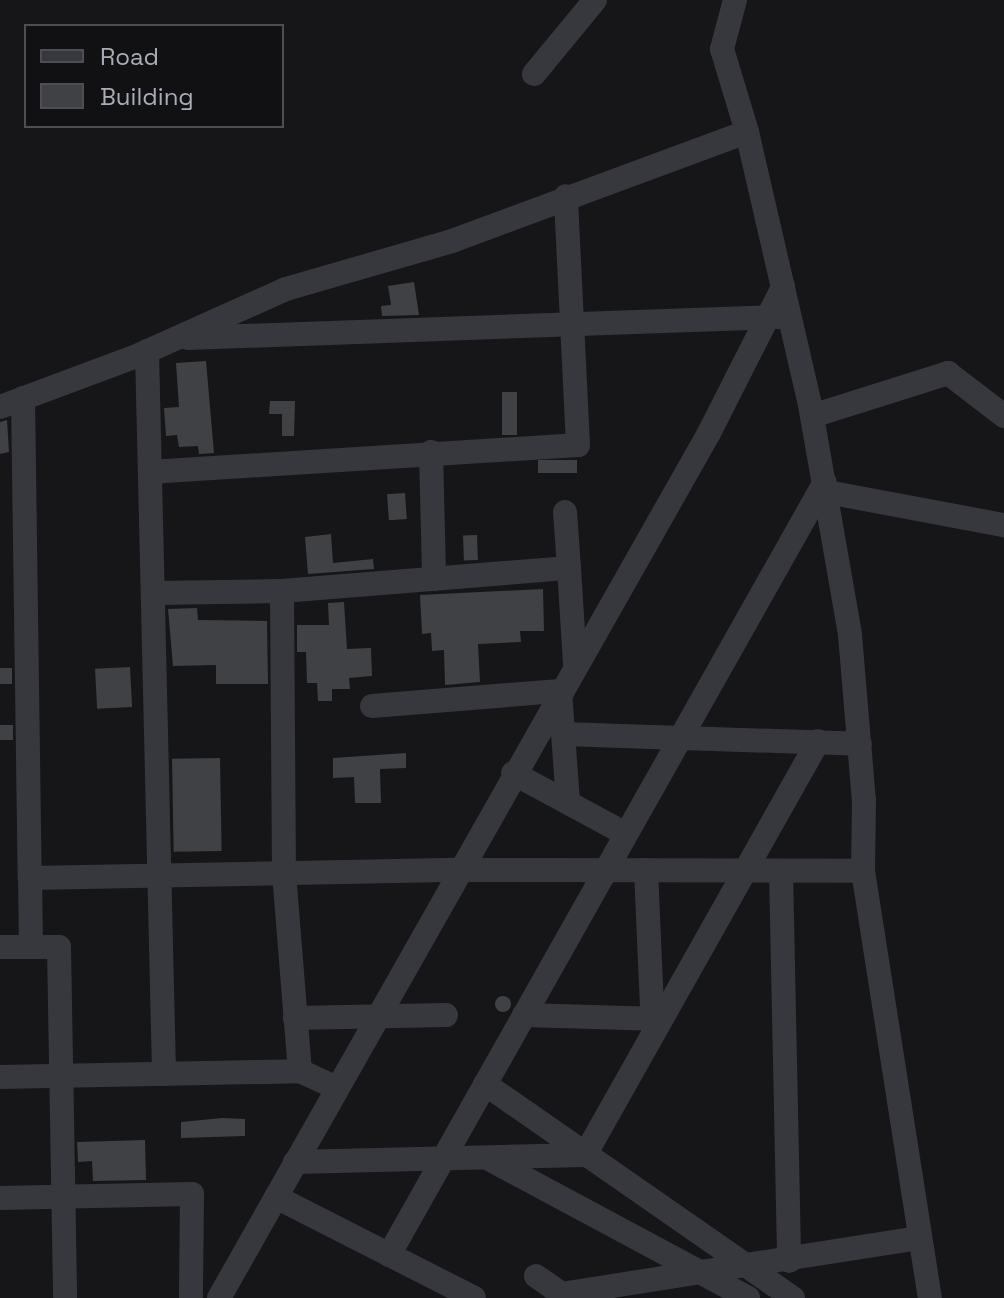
<!DOCTYPE html>
<html>
<head>
<meta charset="utf-8">
<style>
  body { margin:0 }
  #map { position:relative; width:1004px; height:1298px; overflow:hidden; background:#161618; font-family:"Space Grotesk",sans-serif }
  div>[style] { position:absolute }
  .building>* { inset:0; background:#404145; transform-origin:0 0 }
  .round { border-radius:50% }
  .minor>* { height:24px; margin:-12px; padding:0 12px; transform-origin:12px; border-radius:12px; background:#37383d }
  span { translate:-50% -50%; white-space:nowrap; text-align:center; line-height:1.15; -webkit-text-stroke:8px #111113; paint-order:stroke }
  .legend { position:absolute; left:24px; top:24px; width:260px; height:104px; box-sizing:border-box; background:#111113; border:2px solid #4d4f55; margin:0; padding:10px 14px; list-style:none; font-size:24px; color:#a8adb8 }
  .legend li { display:flex; align-items:center; gap:16px; height:40px }
  .legend b { width:40px; border:2px solid #4d4f55 }
</style>
</head>
<body>
<div id="map">
  <div class="building">
    <div style="clip-path:polygon(414px 282px,419px 315px,382px 316px,381px 306px,391px 305px,388px 286px)"></div>
    <div style="clip-path:polygon(206px 361px,214px 453px,199px 454px,198px 446px,179px 447px,177px 435px,166px 436px,164px 408px,179px 407px,176px 363px)"></div>
    <div style="left:502px;top:392px;width:15px;height:43px"></div>
    <div style="clip-path:polygon(270px 401px,295px 401px,294px 436px,282px 436px,282px 414px,269px 414px)"></div>
    <div style="clip-path:polygon(7px 420px,9px 452px,0 454px,0 422px)"></div>
    <div style="left:577px;top:460px;width:13px;height:39px;rotate:90deg"></div>
    <div style="left:405px;top:493px;width:26px;height:18px;rotate:86deg"></div>
    <div style="clip-path:polygon(331px 534px,333px 563px,373px 559px,374px 569px,308px 574px,305px 537px)"></div>
    <div style="left:477px;top:535px;width:25px;height:14px;rotate:88deg"></div>
    <div style="clip-path:polygon(543px 589px,544px 631px,520px 631px,521px 642px,478px 644px,480px 682px,445px 685px,444px 650px,432px 651px,431px 633px,422px 634px,420px 595px)"></div>
    <div style="clip-path:polygon(344px 602px,347px 649px,371px 648px,372px 676px,349px 678px,350px 689px,332px 689px,332px 701px,318px 701px,317px 683px,307px 683px,306px 652px,297px 652px,297px 625px,329px 625px,328px 603px)"></div>
    <div style="clip-path:polygon(197px 608px,198px 620px,267px 621px,268px 684px,216px 684px,216px 665px,173px 666px,168px 609px)"></div>
    <div style="left:130px;top:667px;width:40px;height:35px;rotate:87deg"></div>
    <div style="left:12px;top:668px;width:16px;height:12px;rotate:90deg"></div>
    <div style="left:13px;top:725px;width:15px;height:13px;rotate:90deg"></div>
    <div style="clip-path:polygon(406px 753px,406px 768px,380px 769px,381px 803px,355px 803px,354px 777px,333px 778px,333px 758px)"></div>
    <div style="left:220px;top:758px;width:93px;height:48px;rotate:89deg"></div>
    <div class="round" style="left:495px;top:996px;width:16px;height:16px"></div>
    <div style="clip-path:polygon(222px 1118px,245px 1119px,245px 1136px,181px 1138px,181px 1122px)"></div>
    <div style="clip-path:polygon(145px 1140px,146px 1180px,93px 1181px,92px 1161px,78px 1162px,77px 1142px)"></div>
  </div>
  <div class="minor">
    <div style="left:735px;top:0;width:51px;rotate:104.9deg"></div>
    <div style="left:722px;top:49px;width:87px;rotate:73.2deg"></div>
    <div style="left:747px;top:132px;width:280px;rotate:77deg"></div>
    <div style="left:810px;top:405px;width:233px;rotate:80.1deg"></div>
    <div style="left:850px;top:635px;width:166px;rotate:85.2deg"></div>
    <div style="left:864px;top:800px;width:71px;rotate:90.8deg"></div>
    <div style="left:534px;top:74px;width:96px;rotate:-50.5deg"></div>
    <div style="left:188px;top:338px;width:591px;rotate:-2.04deg"></div>
    <div style="left:147px;top:351px;width:723px;rotate:88.65deg"></div>
    <div style="left:23px;top:398px;width:480px;rotate:89.2deg"></div>
    <div style="left:30px;top:878px;width:429px;rotate:-1.1deg"></div>
    <div style="left:459px;top:870px;width:404px;rotate:0.1deg"></div>
    <div style="left:863px;top:871px;width:432px;rotate:81.1deg"></div>
    <div style="left:0;top:407px;width:148px;rotate:-20.5deg"></div>
    <div style="left:139px;top:355px;width:161px;rotate:-24.2deg"></div>
    <div style="left:286px;top:289px;width:173px;rotate:-16.1deg"></div>
    <div style="left:452px;top:241px;width:314px;rotate:-20.3deg"></div>
    <div style="left:812px;top:416px;width:143px;rotate:-17.5deg"></div>
    <div style="left:948px;top:373px;width:71px;rotate:37.5deg"></div>
    <div style="left:431px;top:452px;width:127px;rotate:88.6deg"></div>
    <div style="left:150px;top:472px;width:429px;rotate:-3.6deg"></div>
    <div style="left:578px;top:445px;width:249px;rotate:-92.8deg"></div>
    <div style="left:827px;top:492px;width:180px;rotate:10.6deg"></div>
    <div style="left:565px;top:512px;width:56px;rotate:85.9deg"></div>
    <div style="left:282px;top:591px;width:288px;rotate:-4.6deg"></div>
    <div style="left:569px;top:568px;width:95px;rotate:86.4deg"></div>
    <div style="left:154px;top:593px;width:128px;rotate:-0.9deg"></div>
    <div style="left:282px;top:591px;width:282px;rotate:89.6deg"></div>
    <div style="left:284px;top:873px;width:199px;rotate:85.4deg"></div>
    <div style="left:372px;top:706px;width:189px;rotate:-4.6deg"></div>
    <div style="left:560px;top:691px;width:112px;rotate:85.9deg"></div>
    <div style="left:563px;top:734px;width:297px;rotate:1.9deg"></div>
    <div style="left:513px;top:773px;width:128px;rotate:28.4deg"></div>
    <div style="left:646px;top:870px;width:163px;rotate:87.5deg"></div>
    <div style="left:781px;top:871px;width:390px;rotate:88.8deg"></div>
    <div style="left:0;top:947px;width:31px"></div>
    <div style="left:31px;top:947px;width:69px;rotate:-90.8deg"></div>
    <div style="left:31px;top:947px;width:28px"></div>
    <div style="left:59px;top:947px;width:351px;rotate:89deg"></div>
    <div style="left:524px;top:1015px;width:137px;rotate:1.7deg"></div>
    <div style="left:295px;top:1018px;width:151px;rotate:-1.1deg"></div>
    <div style="left:0;top:1077px;width:300px;rotate:-1.1deg"></div>
    <div style="left:300px;top:1071px;width:41px;rotate:24.7deg"></div>
    <div style="left:485px;top:1084px;width:375px;rotate:34.8deg"></div>
    <div style="left:489px;top:1159px;width:294px;rotate:28.2deg"></div>
    <div style="left:295px;top:1162px;width:290px;rotate:-1.4deg"></div>
    <div style="left:585px;top:1155px;width:475px;rotate:-60.6deg"></div>
    <div style="left:276px;top:1197px;width:222px;rotate:27deg"></div>
    <div style="left:0;top:1198px;width:192px;rotate:-1.2deg"></div>
    <div style="left:192px;top:1194px;width:104px;rotate:90.6deg"></div>
    <div style="left:389px;top:1255px;width:887px;rotate:-60.58deg"></div>
    <div style="left:536px;top:1276px;width:39px;rotate:35deg"></div>
    <div style="left:561px;top:1294px;width:363px;rotate:-8.9deg"></div>
    <div style="left:219px;top:1298px;width:994px;rotate:-60.47deg"></div>
    <div style="left:709px;top:433px;width:164px;rotate:-63.1deg"></div>
  </div>
  <ul class="legend">
  <li><b style="height:10px;background:#37383d"></b>Road</li>
  <li><b style="height:22px;background:#404145"></b>Building</li>
  </ul>
</div>
</body>
</html>
